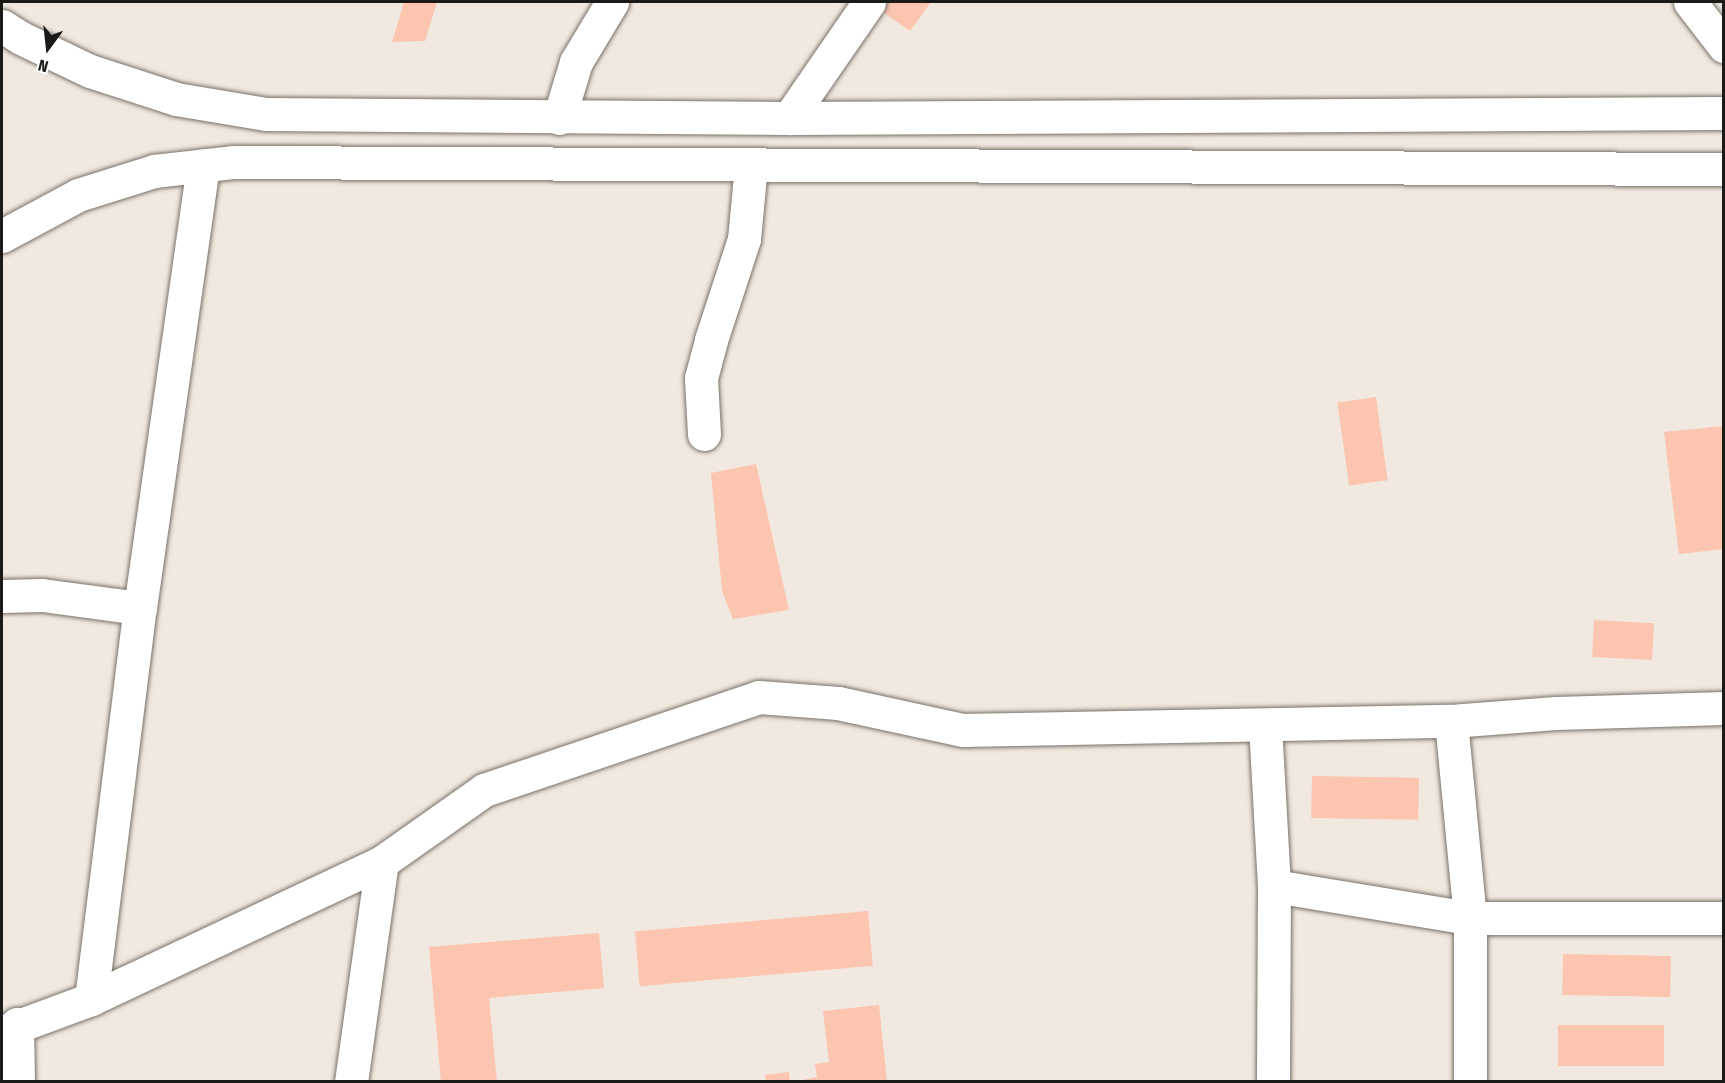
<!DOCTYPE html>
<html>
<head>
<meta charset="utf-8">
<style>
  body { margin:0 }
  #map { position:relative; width:1725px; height:1083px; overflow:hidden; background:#f1e9df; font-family:"Fira Sans Condensed",sans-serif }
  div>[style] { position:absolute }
  .building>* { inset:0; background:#fbc5b0; transform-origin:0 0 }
  .roads { filter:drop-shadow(0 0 2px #797269) drop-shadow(0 0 2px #797269) }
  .minor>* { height:33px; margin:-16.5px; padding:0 16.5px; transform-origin:16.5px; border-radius:16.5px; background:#fff }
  span { translate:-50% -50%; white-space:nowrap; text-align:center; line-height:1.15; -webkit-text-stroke:4.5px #fff; paint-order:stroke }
  .frame { position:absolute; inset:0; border:3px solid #1c1a16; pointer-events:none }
  .north { position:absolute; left:18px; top:18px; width:60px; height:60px; -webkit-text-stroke:4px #fff; paint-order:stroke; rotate:195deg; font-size:16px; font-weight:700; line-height:24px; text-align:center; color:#1c1a16 }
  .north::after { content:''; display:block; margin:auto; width:21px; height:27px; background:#1c1a16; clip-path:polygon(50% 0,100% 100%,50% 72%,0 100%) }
</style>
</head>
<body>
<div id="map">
  <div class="building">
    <div style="clip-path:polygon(404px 2px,437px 2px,425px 41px,392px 42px)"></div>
    <div style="clip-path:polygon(881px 2px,931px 2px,910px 31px,877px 8px)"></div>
    <div style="left:1376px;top:397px;width:84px;height:39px;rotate:82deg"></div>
    <div style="clip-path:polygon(1724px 426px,1724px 549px,1679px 554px,1664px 432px)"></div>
    <div style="clip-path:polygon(756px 464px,789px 610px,733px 619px,722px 591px,711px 473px)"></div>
    <div style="left:1594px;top:620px;width:60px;height:37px;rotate:3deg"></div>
    <div style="left:1312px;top:776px;width:107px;height:42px;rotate:1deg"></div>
    <div style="left:868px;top:911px;width:55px;height:234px;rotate:85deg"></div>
    <div style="clip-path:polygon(599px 933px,604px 988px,489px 998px,497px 1082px,441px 1082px,429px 947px)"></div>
    <div style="left:1563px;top:954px;width:108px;height:41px;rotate:1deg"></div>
    <div style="clip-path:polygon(879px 1005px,887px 1082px,794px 1082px,817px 1077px,815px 1064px,829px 1062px,823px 1011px)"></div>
    <div style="left:1558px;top:1025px;width:106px;height:41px"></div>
    <div style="clip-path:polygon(789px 1072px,790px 1082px,766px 1082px,765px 1075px)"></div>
  </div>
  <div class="roads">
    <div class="minor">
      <div style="left:1690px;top:2px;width:56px;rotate:52.3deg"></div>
      <div style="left:2px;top:26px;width:22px;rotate:32deg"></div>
      <div style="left:21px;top:38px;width:76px;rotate:25.6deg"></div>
      <div style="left:90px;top:71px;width:90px;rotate:18deg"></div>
      <div style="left:176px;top:99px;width:91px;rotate:9.5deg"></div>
      <div style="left:266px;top:114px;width:523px;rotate:0.44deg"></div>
      <div style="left:789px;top:118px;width:935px;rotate:-0.31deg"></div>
      <div style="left:559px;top:118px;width:59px;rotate:-73.1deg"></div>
      <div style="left:576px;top:62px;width:70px;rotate:-59deg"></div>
      <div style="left:789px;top:118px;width:141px;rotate:-55.4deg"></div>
      <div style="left:2px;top:236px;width:86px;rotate:-28.3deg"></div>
      <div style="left:78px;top:195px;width:80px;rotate:-17.5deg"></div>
      <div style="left:154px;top:171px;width:81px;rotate:-6.4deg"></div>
      <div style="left:234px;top:162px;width:1490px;rotate:0.27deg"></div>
      <div style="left:704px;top:434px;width:56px;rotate:-93.1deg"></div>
      <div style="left:701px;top:378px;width:39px;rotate:-75deg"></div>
      <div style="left:711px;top:340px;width:106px;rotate:-71.9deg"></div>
      <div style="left:744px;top:239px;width:74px;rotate:-84.6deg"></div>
      <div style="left:2px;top:596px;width:40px;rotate:-1.4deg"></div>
      <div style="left:42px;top:595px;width:99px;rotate:7.6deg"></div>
      <div style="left:1451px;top:721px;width:198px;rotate:84.5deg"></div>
      <div style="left:1470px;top:918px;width:164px;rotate:90deg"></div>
      <div style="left:1265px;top:725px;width:161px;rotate:86.8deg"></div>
      <div style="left:1274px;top:886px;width:196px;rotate:90.3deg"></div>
      <div style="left:1274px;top:886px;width:199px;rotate:9.3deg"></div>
      <div style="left:1470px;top:918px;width:254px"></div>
      <div style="left:91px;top:999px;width:394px;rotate:-82.9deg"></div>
      <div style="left:140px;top:608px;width:447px;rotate:-81.9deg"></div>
      <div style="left:17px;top:1024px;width:58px;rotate:89deg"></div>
      <div style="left:2px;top:1032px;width:95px;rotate:-20.3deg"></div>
      <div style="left:91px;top:999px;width:322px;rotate:-25.2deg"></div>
      <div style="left:382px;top:862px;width:125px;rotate:-35.2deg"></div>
      <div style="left:484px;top:790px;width:290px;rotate:-18.7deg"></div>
      <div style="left:759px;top:697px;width:79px;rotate:4.3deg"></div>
      <div style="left:838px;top:703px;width:128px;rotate:12.2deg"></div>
      <div style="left:963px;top:730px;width:488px;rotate:-1.1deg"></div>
      <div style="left:1451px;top:721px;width:105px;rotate:-4.4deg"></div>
      <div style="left:1556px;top:713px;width:168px;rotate:-1.7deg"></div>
      <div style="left:351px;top:1082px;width:222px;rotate:-82deg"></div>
    </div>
  </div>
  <div class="frame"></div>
  <div class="north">N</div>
</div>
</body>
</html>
